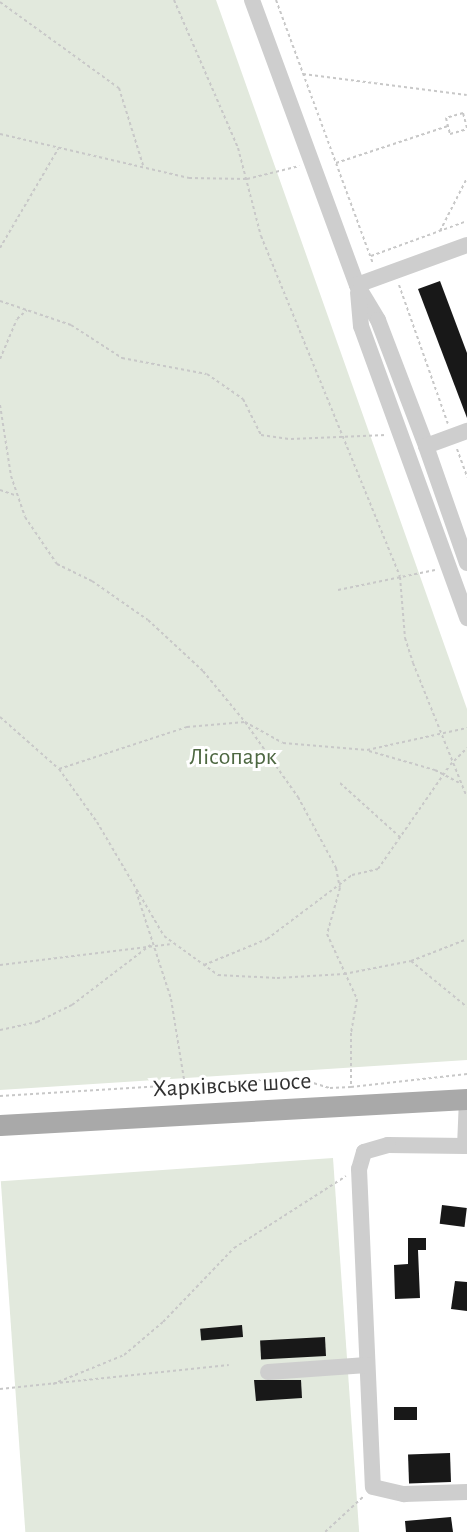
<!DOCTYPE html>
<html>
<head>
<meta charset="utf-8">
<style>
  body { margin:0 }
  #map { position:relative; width:467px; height:1532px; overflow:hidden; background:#fff; font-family:"Alegreya Sans",sans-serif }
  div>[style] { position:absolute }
  .green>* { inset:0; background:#e2e9dd; transform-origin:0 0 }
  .building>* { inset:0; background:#181818; transform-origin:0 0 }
  .path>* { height:2px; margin-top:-1px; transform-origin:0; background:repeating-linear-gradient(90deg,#c8c8c8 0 3px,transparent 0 6px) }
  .minor>* { height:16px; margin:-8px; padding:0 8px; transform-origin:8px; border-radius:8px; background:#cecece }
  .major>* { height:21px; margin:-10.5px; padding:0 10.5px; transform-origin:10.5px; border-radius:10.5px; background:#a9a9a9 }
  span { translate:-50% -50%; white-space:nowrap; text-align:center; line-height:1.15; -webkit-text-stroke:6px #fff; paint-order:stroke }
  .park-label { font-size:24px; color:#4e6842 }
  .street-label { font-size:24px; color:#313131 }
</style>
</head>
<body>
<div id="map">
  <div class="green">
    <div style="clip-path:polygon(0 0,216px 0,467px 709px,467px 1060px,0 1090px)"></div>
    <div style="left:333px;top:1158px;width:375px;height:333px;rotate:86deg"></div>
  </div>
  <div class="building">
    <div style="clip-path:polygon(440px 281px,467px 353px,467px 418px,418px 289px)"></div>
    <div style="left:442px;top:1205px;width:25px;height:19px;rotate:7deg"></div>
    <div style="clip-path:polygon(408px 1238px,426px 1238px,426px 1250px,418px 1250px,420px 1298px,395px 1299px,394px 1265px,408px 1264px)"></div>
    <div style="clip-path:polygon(455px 1281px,467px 1282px,467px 1311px,451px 1309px)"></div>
    <div style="left:242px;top:1325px;width:12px;height:42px;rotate:85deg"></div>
    <div style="left:325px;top:1337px;width:19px;height:65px;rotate:87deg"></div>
    <div style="clip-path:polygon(254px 1380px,301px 1380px,302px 1398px,256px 1401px)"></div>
    <div style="left:394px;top:1407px;width:23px;height:13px"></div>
    <div style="left:450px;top:1453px;width:29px;height:42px;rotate:88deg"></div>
    <div style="clip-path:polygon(451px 1517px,453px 1532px,406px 1532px,405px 1521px)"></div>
  </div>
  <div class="path">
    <div style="left:174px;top:0;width:161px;rotate:66.6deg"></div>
    <div style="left:238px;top:148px;width:91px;rotate:75.4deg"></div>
    <div style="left:261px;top:236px;width:368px;rotate:67.8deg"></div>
    <div style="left:400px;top:577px;width:61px;rotate:85.3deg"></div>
    <div style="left:405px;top:638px;width:26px;rotate:72deg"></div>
    <div style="left:413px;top:663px;width:144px;rotate:68.1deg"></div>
    <div style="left:276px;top:0;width:280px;rotate:69.8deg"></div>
    <div style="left:0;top:2px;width:147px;rotate:35.9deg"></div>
    <div style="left:119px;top:88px;width:81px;rotate:72.7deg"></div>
    <div style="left:303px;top:74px;width:165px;rotate:7.3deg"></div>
    <div style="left:467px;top:128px;width:16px;rotate:-105deg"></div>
    <div style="left:463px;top:113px;width:18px;rotate:164deg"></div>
    <div style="left:446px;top:118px;width:16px;rotate:76deg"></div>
    <div style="left:450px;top:134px;width:18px;rotate:-16deg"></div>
    <div style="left:0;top:134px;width:194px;rotate:13.1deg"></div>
    <div style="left:189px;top:178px;width:58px;rotate:1deg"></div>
    <div style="left:247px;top:179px;width:54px;rotate:-14deg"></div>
    <div style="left:336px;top:163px;width:118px;rotate:-18.3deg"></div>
    <div style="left:440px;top:231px;width:59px;rotate:-63deg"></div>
    <div style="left:0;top:248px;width:115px;rotate:-59.6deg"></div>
    <div style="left:371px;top:256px;width:102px;rotate:-20deg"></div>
    <div style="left:399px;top:285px;width:147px;rotate:70.6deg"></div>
    <div style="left:0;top:301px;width:75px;rotate:18.7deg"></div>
    <div style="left:71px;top:325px;width:61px;rotate:32.9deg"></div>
    <div style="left:122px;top:358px;width:86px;rotate:10.7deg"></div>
    <div style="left:207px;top:374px;width:44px;rotate:34.8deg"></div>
    <div style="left:243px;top:399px;width:40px;rotate:63.4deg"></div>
    <div style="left:261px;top:435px;width:30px;rotate:8deg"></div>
    <div style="left:291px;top:439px;width:95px;rotate:-2.4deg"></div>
    <div style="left:0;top:359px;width:43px;rotate:-67deg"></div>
    <div style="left:17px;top:319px;width:13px;rotate:-42deg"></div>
    <div style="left:0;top:405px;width:72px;rotate:81.2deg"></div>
    <div style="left:11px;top:476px;width:43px;rotate:71.1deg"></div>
    <div style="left:25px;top:517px;width:57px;rotate:55.8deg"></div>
    <div style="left:57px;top:564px;width:39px;rotate:26deg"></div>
    <div style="left:92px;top:581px;width:68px;rotate:34.9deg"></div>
    <div style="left:148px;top:620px;width:75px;rotate:42.8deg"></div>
    <div style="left:203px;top:671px;width:66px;rotate:50.5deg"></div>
    <div style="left:245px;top:722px;width:43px;rotate:28.9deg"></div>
    <div style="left:283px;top:743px;width:84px;rotate:4.8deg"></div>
    <div style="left:367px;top:750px;width:102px;rotate:-12.4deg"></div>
    <div style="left:457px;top:449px;width:30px;rotate:70deg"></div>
    <div style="left:0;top:490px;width:18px;rotate:19deg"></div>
    <div style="left:338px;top:590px;width:99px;rotate:-11.7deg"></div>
    <div style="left:0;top:717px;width:79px;rotate:41.4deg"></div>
    <div style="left:59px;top:769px;width:65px;rotate:54.4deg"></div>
    <div style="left:97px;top:822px;width:132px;rotate:59.6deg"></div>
    <div style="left:164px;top:936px;width:67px;rotate:35.8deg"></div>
    <div style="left:218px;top:975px;width:59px;rotate:2.9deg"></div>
    <div style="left:277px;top:978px;width:67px;rotate:-3.4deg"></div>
    <div style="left:344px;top:974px;width:68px;rotate:-11deg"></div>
    <div style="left:411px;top:961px;width:60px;rotate:-21.4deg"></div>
    <div style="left:369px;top:751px;width:69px;rotate:16.1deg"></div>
    <div style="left:435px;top:770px;width:27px;rotate:28deg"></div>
    <div style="left:59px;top:769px;width:135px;rotate:-18.2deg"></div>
    <div style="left:187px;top:727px;width:58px;rotate:-4.9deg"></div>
    <div style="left:245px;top:722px;width:92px;rotate:54.8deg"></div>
    <div style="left:298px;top:797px;width:81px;rotate:61.8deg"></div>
    <div style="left:336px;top:868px;width:20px;rotate:79deg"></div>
    <div style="left:340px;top:888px;width:48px;rotate:105.8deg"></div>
    <div style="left:327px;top:934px;width:72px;rotate:65.2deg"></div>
    <div style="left:357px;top:999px;width:35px;rotate:100deg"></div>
    <div style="left:351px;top:1033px;width:54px;rotate:90deg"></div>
    <div style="left:340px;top:783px;width:81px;rotate:42deg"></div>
    <div style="left:136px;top:891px;width:114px;rotate:72deg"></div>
    <div style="left:171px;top:999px;width:87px;rotate:80.8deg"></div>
    <div style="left:411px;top:961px;width:72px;rotate:39.4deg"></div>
    <div style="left:0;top:965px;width:171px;rotate:-7deg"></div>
    <div style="left:204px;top:965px;width:68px;rotate:-22.4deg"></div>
    <div style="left:267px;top:939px;width:106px;rotate:-37deg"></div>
    <div style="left:352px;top:875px;width:27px;rotate:-13deg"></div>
    <div style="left:378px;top:869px;width:126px;rotate:-55.3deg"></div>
    <div style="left:450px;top:765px;width:24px;rotate:-45deg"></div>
    <div style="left:0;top:1030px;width:38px;rotate:-12deg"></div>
    <div style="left:37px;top:1022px;width:39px;rotate:-26deg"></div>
    <div style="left:72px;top:1005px;width:102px;rotate:-37.4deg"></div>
    <div style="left:0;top:1096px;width:298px;rotate:-3.5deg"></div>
    <div style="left:297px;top:1078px;width:34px;rotate:17deg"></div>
    <div style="left:330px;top:1088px;width:21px;rotate:-3deg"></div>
    <div style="left:351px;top:1087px;width:117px;rotate:-6.4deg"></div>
    <div style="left:53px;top:1384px;width:77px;rotate:-22.2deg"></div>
    <div style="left:124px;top:1355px;width:51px;rotate:-40.2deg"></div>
    <div style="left:163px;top:1322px;width:103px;rotate:-46.2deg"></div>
    <div style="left:234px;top:1248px;width:133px;rotate:-32.7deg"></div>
    <div style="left:0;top:1389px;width:230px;rotate:-6deg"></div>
    <div style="left:325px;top:1532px;width:53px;rotate:-42.7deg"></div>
  </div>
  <div class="minor">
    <div style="left:252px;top:0;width:304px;rotate:69.8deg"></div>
    <div style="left:357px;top:285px;width:41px;rotate:59deg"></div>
    <div style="left:378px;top:320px;width:135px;rotate:69.1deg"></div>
    <div style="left:426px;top:446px;width:124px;rotate:70.7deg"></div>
    <div style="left:357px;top:285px;width:117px;rotate:-20deg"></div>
    <div style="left:358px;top:292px;width:34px;rotate:85deg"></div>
    <div style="left:361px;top:326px;width:311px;rotate:70deg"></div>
    <div style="left:426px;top:446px;width:44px;rotate:-20.1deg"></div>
    <div style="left:467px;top:1099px;width:47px;rotate:92.4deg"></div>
    <div style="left:465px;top:1146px;width:77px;rotate:-179.3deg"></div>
    <div style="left:388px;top:1145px;width:25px;rotate:164deg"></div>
    <div style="left:364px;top:1152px;width:18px;rotate:106deg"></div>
    <div style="left:359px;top:1169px;width:318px;rotate:87.5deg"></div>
    <div style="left:373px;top:1487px;width:32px;rotate:13deg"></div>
    <div style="left:404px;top:1494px;width:63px;rotate:-1.8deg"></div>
    <div style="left:268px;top:1372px;width:99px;rotate:-4deg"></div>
  </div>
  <div class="major">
    <div style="left:0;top:1125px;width:468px;rotate:-3.2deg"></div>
  </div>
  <div class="park-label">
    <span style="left:233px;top:758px">Лісопарк</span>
  </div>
  <div class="street-label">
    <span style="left:232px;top:1086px;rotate:-3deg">Харківське шосе</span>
  </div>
</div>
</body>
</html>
